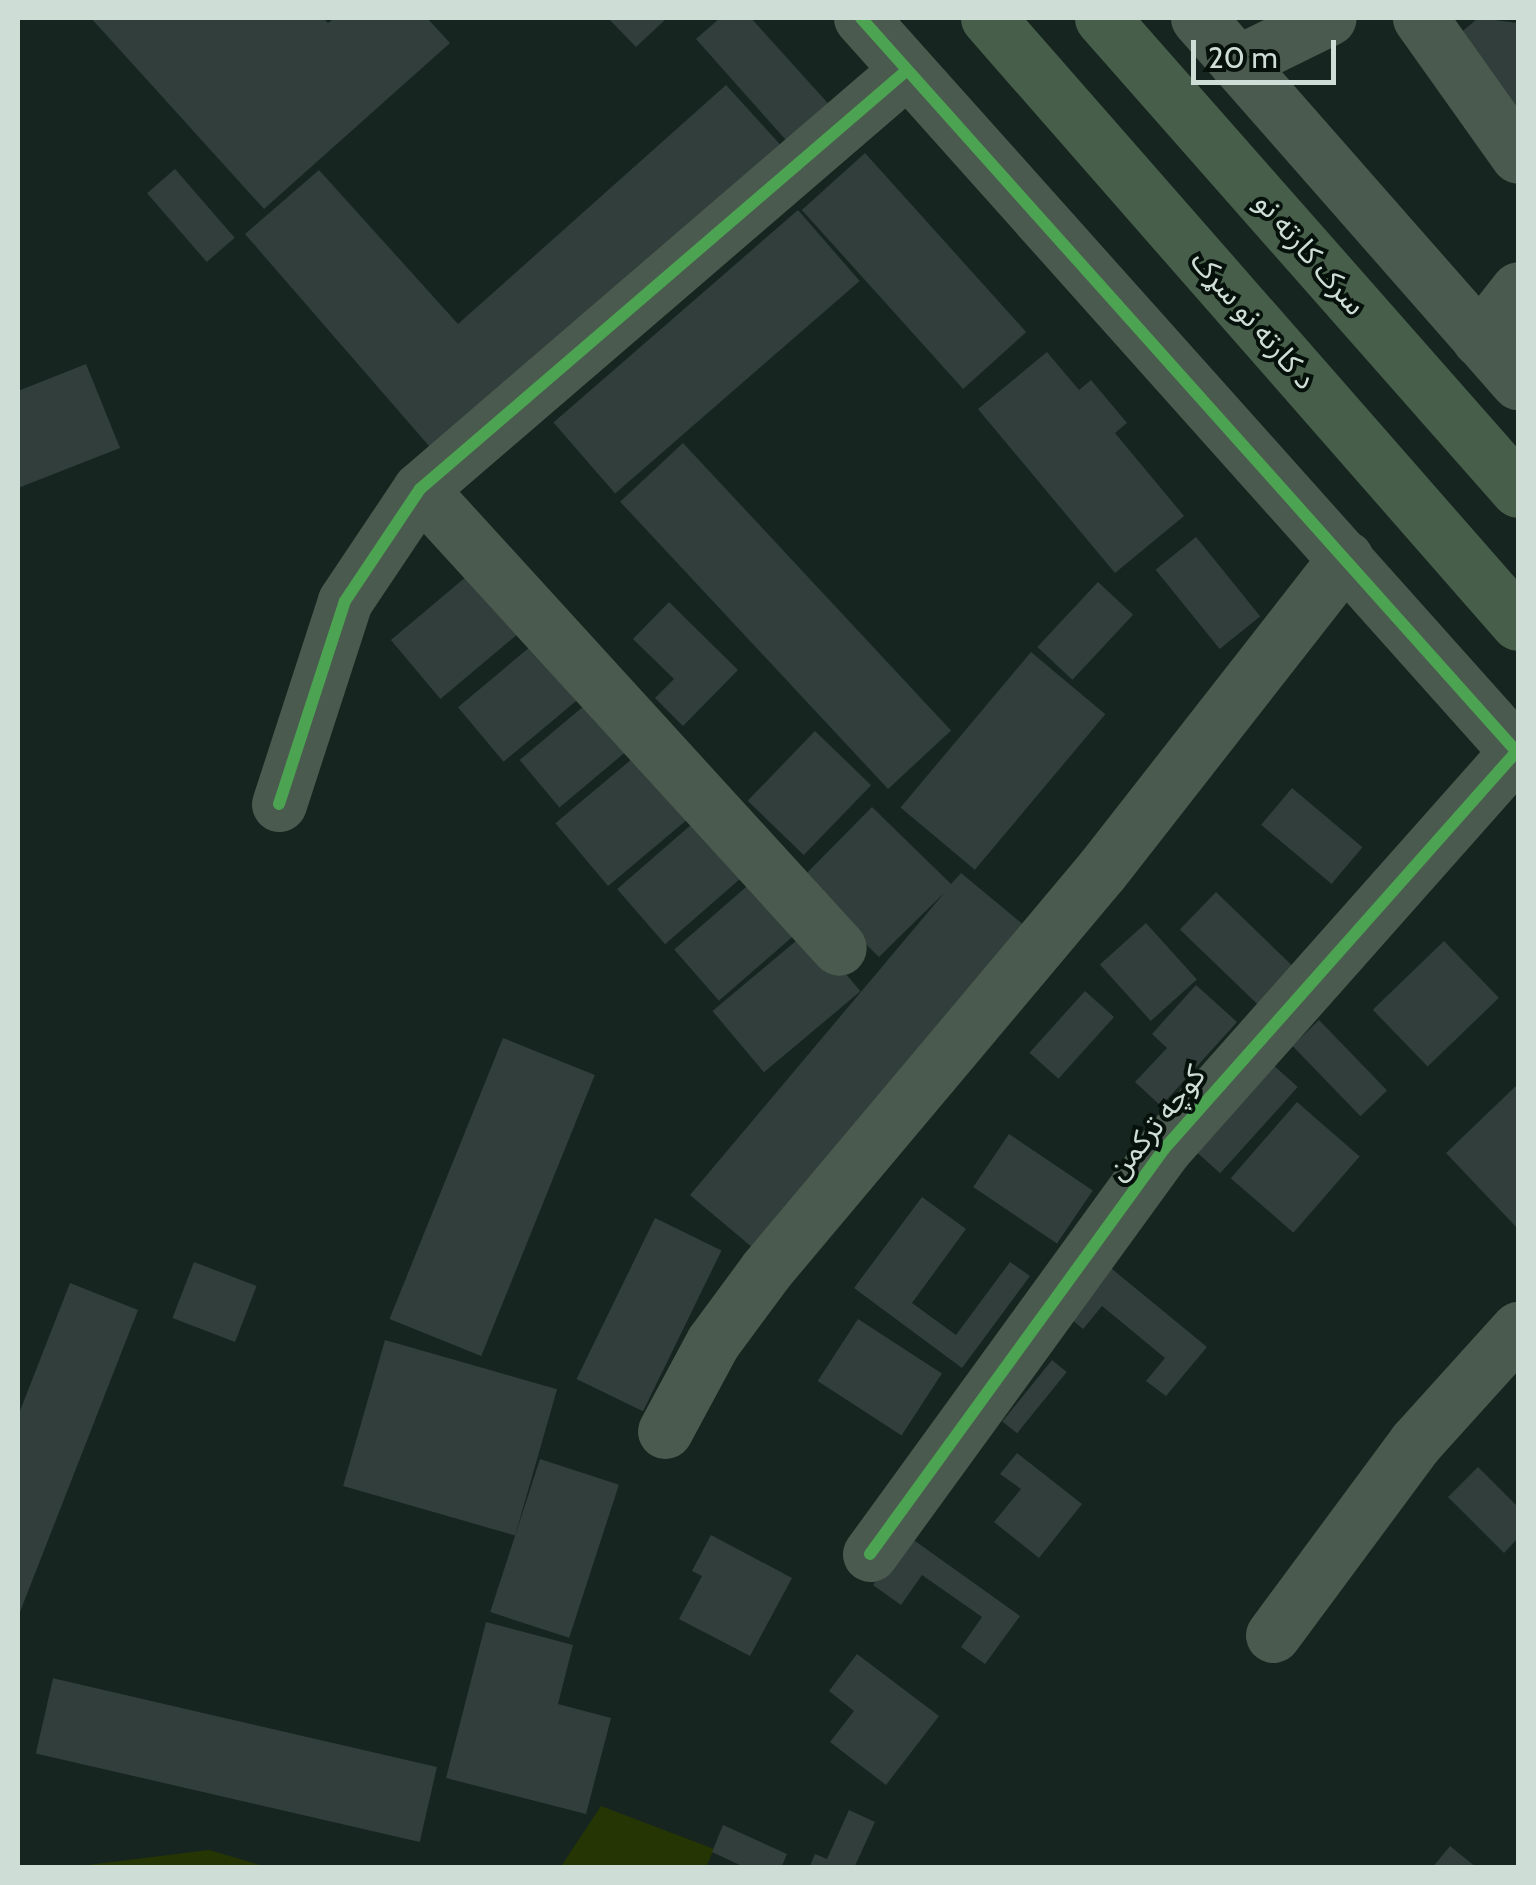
<!DOCTYPE html>
<html>
<head>
<meta charset="utf-8">
<style>
  body { margin:0 }
  #map { position:relative; width:1536px; height:1885px; overflow:hidden; background:#172520; font-family:Cabin,"Noto Sans Arabic",sans-serif }
  div>[style] { position:absolute }
  .green>* { inset:0; background:#263504 }
  .building>* { inset:0; background:#313e3b; transform-origin:0 0 }
  .minor>* { height:55px; margin:-27.5px; padding:0 27.5px; transform-origin:27.5px; border-radius:27.5px; background:#4b5a4e }
  .highway>* { height:55px; margin:-27.5px; padding:0 27.5px; transform-origin:27.5px; border-radius:27.5px; background:#475f4a }
  .cycleway>* { height:12px; margin:-6px; padding:0 6px; transform-origin:6px; border-radius:6px; background:#4ca352 }
  span { translate:-50% -50%; white-space:nowrap; text-align:center; line-height:1.15; -webkit-text-stroke:8px #06110c; paint-order:stroke }
  .street-label { font-size:30px; color:#ceddd6 }
  .frame { position:absolute; inset:0; border:20px solid #ceddd6; pointer-events:none }
  .scale { position:absolute; left:1191px; top:40px; width:145px; height:45px; box-sizing:border-box; border:5px solid #ceddd6; border-top:0; padding-left:12px; font-size:30px; line-height:35px; white-space:nowrap; color:#ceddd6; -webkit-text-stroke:8px #06110c; paint-order:stroke }
</style>
</head>
<body>
<div id="map">
  <div class="green">
    <div style="clip-path:polygon(601px 1806px,714px 1849px,706px 1867px,560px 1868px)"></div>
    <div style="clip-path:polygon(209px 1850px,267px 1867px,63px 1868px)"></div>
  </div>
  <div class="building">
    <div style="clip-path:polygon(91px 18px,323px 18px,328px 23px,335px 18px,427px 18px,450px 43px,264px 209px)"></div>
    <div style="clip-path:polygon(608px 18px,667px 18px,636px 47px)"></div>
    <div style="clip-path:polygon(720px 18px,751px 18px,835px 111px,793px 148px,696px 39px)"></div>
    <div style="clip-path:polygon(1478px 18px,1518px 23px,1518px 134px,1443px 48px)"></div>
    <div style="clip-path:polygon(726px 85px,787px 152px,442px 461px,245px 234px,319px 170px,458px 324px)"></div>
    <div style="left:865px;top:153px;width:241px;height:85px;rotate:48deg"></div>
    <div style="left:175px;top:169px;width:91px;height:37px;rotate:49deg"></div>
    <div style="left:798px;top:210px;width:94px;height:324px;rotate:49deg"></div>
    <div style="clip-path:polygon(1047px 352px,1079px 390px,1091px 380px,1127px 423px,1115px 433px,1184px 516px,1115px 573px,978px 409px)"></div>
    <div style="clip-path:polygon(86px 364px,120px 448px,18px 488px,18px 391px)"></div>
    <div style="left:683px;top:443px;width:393px;height:86px;rotate:47deg"></div>
    <div style="left:1196px;top:537px;width:102px;height:52px;rotate:51deg"></div>
    <div style="left:479px;top:566px;width:77px;height:115px;rotate:50deg"></div>
    <div style="left:1098px;top:582px;width:48px;height:89px;rotate:43deg"></div>
    <div style="clip-path:polygon(669px 602px,738px 670px,683px 726px,655px 698px,674px 679px,633px 639px)"></div>
    <div style="left:543px;top:636px;width:71px;height:111px;rotate:50deg"></div>
    <div style="left:1031px;top:652px;width:97px;height:203px;rotate:40deg"></div>
    <div style="left:597px;top:695px;width:62px;height:101px;rotate:50deg"></div>
    <div style="left:815px;top:731px;width:78px;height:97px;rotate:44deg"></div>
    <div style="left:645px;top:748px;width:82px;height:117px;rotate:50deg"></div>
    <div style="left:1292px;top:788px;width:92px;height:48px;rotate:40deg"></div>
    <div style="clip-path:polygon(872px 807px,951px 884px,961px 873px,1037px 936px,765px 1258px,690px 1195px,945px 892px,879px 957px,800px 880px)"></div>
    <div style="left:707px;top:811px;width:73px;height:119px;rotate:49deg"></div>
    <div style="left:761px;top:874px;width:68px;height:115px;rotate:49deg"></div>
    <div style="left:1216px;top:892px;width:109px;height:52px;rotate:44deg"></div>
    <div style="left:1146px;top:923px;width:76px;height:62px;rotate:48deg"></div>
    <div style="left:809px;top:930px;width:80px;height:126px;rotate:50deg"></div>
    <div style="left:1444px;top:941px;width:79px;height:99px;rotate:46deg"></div>
    <div style="clip-path:polygon(1196px 985px,1237px 1022px,1161px 1106px,1135px 1082px,1167px 1048px,1152px 1034px)"></div>
    <div style="left:1085px;top:991px;width:39px;height:83px;rotate:42deg"></div>
    <div style="left:1319px;top:1020px;width:98px;height:37px;rotate:46deg"></div>
    <div style="left:503px;top:1038px;width:99px;height:303px;rotate:22deg"></div>
    <div style="left:1271px;top:1063px;width:36px;height:116px;rotate:42deg"></div>
    <div style="clip-path:polygon(1518px 1084px,1518px 1229px,1446px 1153px)"></div>
    <div style="left:1297px;top:1102px;width:83px;height:101px;rotate:41deg"></div>
    <div style="left:1009px;top:1134px;width:101px;height:64px;rotate:34deg"></div>
    <div style="clip-path:polygon(922px 1197px,966px 1229px,912px 1303px,956px 1335px,1010px 1262px,1030px 1276px,962px 1368px,854px 1288px)"></div>
    <div style="left:655px;top:1218px;width:74px;height:179px;rotate:26deg"></div>
    <div style="left:194px;top:1262px;width:67px;height:60px;rotate:21deg"></div>
    <div style="clip-path:polygon(1106px 1264px,1207px 1347px,1166px 1396px,1146px 1381px,1165px 1358px,1102px 1306px,1083px 1329px,1064px 1313px)"></div>
    <div style="clip-path:polygon(70px 1283px,138px 1310px,18px 1617px,18px 1416px)"></div>
    <div style="left:858px;top:1319px;width:100px;height:74px;rotate:33deg"></div>
    <div style="left:385px;top:1340px;width:179px;height:152px;rotate:16deg"></div>
    <div style="left:1052px;top:1360px;width:19px;height:79px;rotate:39deg"></div>
    <div style="clip-path:polygon(1017px 1453px,1082px 1504px,1039px 1558px,994px 1522px,1021px 1489px,1000px 1474px)"></div>
    <div style="left:540px;top:1459px;width:83px;height:161px;rotate:18deg"></div>
    <div style="clip-path:polygon(1478px 1467px,1518px 1507px,1518px 1538px,1504px 1553px,1448px 1497px)"></div>
    <div style="clip-path:polygon(711px 1535px,792px 1578px,750px 1656px,679px 1619px,702px 1576px,692px 1571px)"></div>
    <div style="clip-path:polygon(908px 1536px,1020px 1616px,985px 1664px,961px 1647px,982px 1617px,922px 1575px,901px 1605px,873px 1585px)"></div>
    <div style="clip-path:polygon(486px 1622px,573px 1645px,558px 1704px,611px 1718px,586px 1814px,446px 1778px)"></div>
    <div style="clip-path:polygon(857px 1654px,939px 1716px,886px 1785px,830px 1742px,854px 1711px,829px 1691px)"></div>
    <div style="left:437px;top:1767px;width:77px;height:394px;rotate:103deg"></div>
    <div style="clip-path:polygon(849px 1810px,875px 1822px,854px 1868px,809px 1868px,815px 1854px,827px 1859px)"></div>
    <div style="clip-path:polygon(723px 1825px,787px 1854px,781px 1868px,746px 1868px,712px 1852px)"></div>
    <div style="clip-path:polygon(1450px 1846px,1477px 1868px,1432px 1868px)"></div>
  </div>
  <div class="minor">
    <div style="left:861px;top:18px;width:986px;rotate:48.21deg"></div>
    <div style="left:1198px;top:18px;width:485px;rotate:48.7deg"></div>
    <div style="left:1420px;top:18px;width:169px;rotate:54.6deg"></div>
    <div style="left:1237px;top:63px;width:102px;rotate:-26.1deg"></div>
    <div style="left:1479px;top:339px;width:63px;rotate:-52deg"></div>
    <div style="left:420px;top:489px;width:621px;rotate:47.61deg"></div>
    <div style="left:279px;top:804px;width:213px;rotate:-72deg"></div>
    <div style="left:345px;top:601px;width:135px;rotate:-56.2deg"></div>
    <div style="left:420px;top:489px;width:641px;rotate:-40.7deg"></div>
    <div style="left:665px;top:1431px;width:101px;rotate:-61.7deg"></div>
    <div style="left:713px;top:1342px;width:89px;rotate:-53.6deg"></div>
    <div style="left:766px;top:1270px;width:522px;rotate:-49.97deg"></div>
    <div style="left:1102px;top:870px;width:396px;rotate:-52deg"></div>
    <div style="left:870px;top:1554px;width:500px;rotate:-54.02deg"></div>
    <div style="left:1164px;top:1149px;width:532px;rotate:-48.43deg"></div>
    <div style="left:1273px;top:1635px;width:239px;rotate:-53.5deg"></div>
    <div style="left:1415px;top:1443px;width:154px;rotate:-47.9deg"></div>
  </div>
  <div class="highway">
    <div style="left:988px;top:18px;width:804px;rotate:48.78deg"></div>
    <div style="left:1102px;top:18px;width:629px;rotate:48.61deg"></div>
  </div>
  <div class="cycleway">
    <div style="left:861px;top:18px;width:986px;rotate:48.21deg"></div>
    <div style="left:279px;top:804px;width:213px;rotate:-72deg"></div>
    <div style="left:345px;top:601px;width:135px;rotate:-56.2deg"></div>
    <div style="left:420px;top:489px;width:641px;rotate:-40.7deg"></div>
    <div style="left:870px;top:1554px;width:500px;rotate:-54.02deg"></div>
    <div style="left:1164px;top:1149px;width:532px;rotate:-48.43deg"></div>
  </div>
  <div class="street-label">
    <span style="left:1310px;top:254px;rotate:49deg">سرک کارته نو</span>
    <span style="left:1253px;top:320px;rotate:49deg">د کارته نو سړک</span>
    <span style="left:1156px;top:1123px;rotate:-51deg">کوچه ترکمن</span>
  </div>
  <div class="frame"></div>
  <div class="scale">20 m</div>
</div>
</body>
</html>
